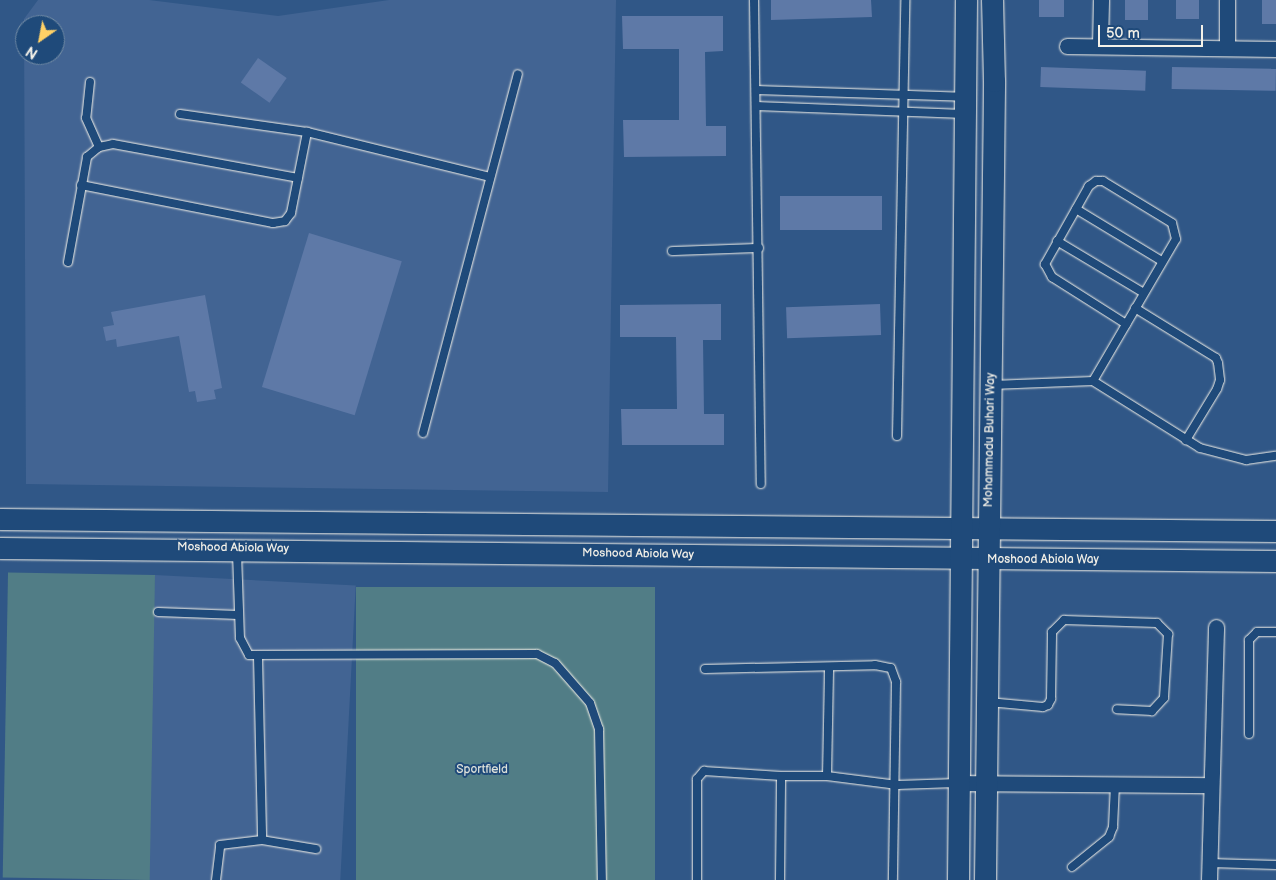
<!DOCTYPE html>
<html>
<head>
<meta charset="utf-8">
<style>
  body { margin:0 }
  #map { position:relative; width:1276px; height:880px; overflow:hidden; background:#305787; font-family:"Balsamiq Sans",sans-serif }
  div>[style] { position:absolute }
  .built>* { inset:0; background:#426493; transform-origin:0 0 }
  .green>* { inset:0; background:#517d86; transform-origin:0 0 }
  .building>* { inset:0; background:#5e79a7; transform-origin:0 0 }
  .roads { filter:drop-shadow(0 0 1px #f4f1e8) drop-shadow(0 0 1px #f4f1e8) }
  .lane>* { height:8px; margin:-4px; padding:0 4px; transform-origin:4px; border-radius:4px; background:#1f4a7a }
  .street>* { height:15px; margin:-7.5px; padding:0 7.5px; transform-origin:7.5px; border-radius:7.5px; background:#1f4a7a }
  .secondary>* { height:21px; margin:-10.5px; padding:0 10.5px; transform-origin:10.5px; border-radius:10.5px; background:#1f4a7a }
  span { translate:-50% -50%; white-space:nowrap; text-align:center; line-height:1.15; -webkit-text-stroke:4px #1f4a7a; paint-order:stroke }
  .street-label { font-size:12px; color:#f4f1e8 }
  .park-label { font-size:12px; color:#dce0d9 }
  .north { position:absolute; left:15px; top:15px; width:50px; height:50px; box-sizing:border-box; background:#1f4a7a; border:1px solid #748da6; border-radius:50%; rotate:213deg; font-size:14px; font-weight:700; line-height:20px; text-align:center; color:#f4f1e8 }
  .north::after { content:''; display:block; margin:auto; width:18px; height:22px; background:#ffd166; clip-path:polygon(50% 0,100% 100%,50% 72%,0 100%) }
  .scale { position:absolute; left:1098px; top:25px; width:105px; height:22px; box-sizing:border-box; border:2px solid #f4f1e8; border-top:0; padding-left:6px; font-size:15px; line-height:18px; white-space:nowrap; color:#f4f1e8; -webkit-text-stroke:4px #1f4a7a; paint-order:stroke }
</style>
</head>
<body>
<div id="map">
  <div class="built">
    <div style="clip-path:polygon(evenodd,38px 0,149px 0,278px 16px,389px 0,616px 0,608px 492px,26px 484px,24px 19px,38px 0,25px 25px,55px 25px,55px 55px,25px 55px,25px 25px)"></div>
    <div style="left:155px;top:575px;width:201px;height:305px;rotate:3deg"></div>
  </div>
  <div class="green">
    <div style="left:155px;top:575px;width:305px;height:147px;rotate:91deg"></div>
    <div style="left:356px;top:587px;width:299px;height:293px"></div>
  </div>
  <div class="building">
    <div style="clip-path:polygon(771px 0,871px 0,872px 17px,771px 20px)"></div>
    <div style="left:1039px;top:0;width:25px;height:17px"></div>
    <div style="left:1125px;top:0;width:23px;height:20px"></div>
    <div style="left:1176px;top:0;width:23px;height:19px"></div>
    <div style="left:1262px;top:0;width:14px;height:24px"></div>
    <div style="clip-path:polygon(622px 16px,723px 16px,723px 51px,705px 52px,706px 126px,726px 126px,726px 156px,624px 157px,623px 120px,679px 120px,679px 49px,623px 49px)"></div>
    <div style="left:258px;top:58px;width:35px;height:30px;rotate:35deg"></div>
    <div style="left:1041px;top:67px;width:105px;height:20px;rotate:2deg"></div>
    <div style="left:1172px;top:67px;width:104px;height:22px;rotate:1deg"></div>
    <div style="left:882px;top:196px;width:34px;height:102px;rotate:90deg"></div>
    <div style="left:309px;top:233px;width:97px;height:161px;rotate:17deg"></div>
    <div style="clip-path:polygon(205px 295px,222px 388px,214px 390px,216px 399px,197px 402px,195px 391px,189px 392px,179px 336px,117px 347px,116px 339px,106px 341px,103px 327px,114px 325px,111px 312px)"></div>
    <div style="clip-path:polygon(721px 304px,721px 340px,703px 340px,704px 414px,724px 414px,724px 445px,622px 445px,621px 409px,677px 409px,676px 337px,620px 337px,620px 305px)"></div>
    <div style="left:880px;top:304px;width:31px;height:94px;rotate:88deg"></div>
  </div>
  <div class="roads">
    <div class="lane">
      <div style="left:754px;top:0;width:484px;rotate:89.2deg"></div>
      <div style="left:90px;top:82px;width:36px;rotate:96deg"></div>
      <div style="left:86px;top:118px;width:32px;rotate:66deg"></div>
      <div style="left:756px;top:90px;width:207px;rotate:1.9deg"></div>
      <div style="left:756px;top:106px;width:208px;rotate:2.2deg"></div>
      <div style="left:180px;top:114px;width:128px;rotate:8.1deg"></div>
      <div style="left:307px;top:132px;width:188px;rotate:13.8deg"></div>
      <div style="left:81px;top:185px;width:196px;rotate:11.2deg"></div>
      <div style="left:273px;top:223px;width:12px;rotate:-9deg"></div>
      <div style="left:285px;top:221px;width:10px;rotate:-53deg"></div>
      <div style="left:291px;top:213px;width:83px;rotate:-78.8deg"></div>
      <div style="left:1076px;top:209px;width:100px;rotate:31.2deg"></div>
      <div style="left:1057px;top:241px;width:101px;rotate:30.9deg"></div>
      <div style="left:672px;top:251px;width:87px;rotate:-2deg"></div>
      <div style="left:68px;top:262px;width:107px;rotate:-79.7deg"></div>
      <div style="left:87px;top:157px;width:16px;rotate:-40deg"></div>
      <div style="left:99px;top:147px;width:14px;rotate:-12deg"></div>
      <div style="left:113px;top:144px;width:188px;rotate:10.4deg"></div>
      <div style="left:1135px;top:308px;width:95px;rotate:31.7deg"></div>
      <div style="left:1216px;top:358px;width:5px;rotate:68deg"></div>
      <div style="left:1218px;top:363px;width:17px;rotate:83deg"></div>
      <div style="left:1220px;top:380px;width:9px;rotate:108deg"></div>
      <div style="left:1217px;top:389px;width:60px;rotate:121.3deg"></div>
      <div style="left:1093px;top:381px;width:164px;rotate:-59.7deg"></div>
      <div style="left:1176px;top:239px;width:16px;rotate:-104deg"></div>
      <div style="left:1172px;top:223px;width:81px;rotate:-148.7deg"></div>
      <div style="left:1103px;top:181px;width:7px;rotate:180deg"></div>
      <div style="left:1096px;top:181px;width:9px;rotate:144deg"></div>
      <div style="left:1089px;top:186px;width:90px;rotate:119.4deg"></div>
      <div style="left:1045px;top:264px;width:15px;rotate:62deg"></div>
      <div style="left:1052px;top:277px;width:88px;rotate:32.4deg"></div>
      <div style="left:992px;top:385px;width:101px;rotate:-2.3deg"></div>
      <div style="left:1093px;top:381px;width:126px;rotate:32.1deg"></div>
      <div style="left:1200px;top:448px;width:48px;rotate:14.6deg"></div>
      <div style="left:1246px;top:460px;width:30px;rotate:-8deg"></div>
      <div style="left:423px;top:433px;width:371px;rotate:-75.2deg"></div>
      <div style="left:897px;top:436px;width:436px;rotate:-88.9deg"></div>
      <div style="left:237px;top:553px;width:85px;rotate:88deg"></div>
      <div style="left:240px;top:638px;width:19px;rotate:62deg"></div>
      <div style="left:249px;top:655px;width:288px;rotate:-0.2deg"></div>
      <div style="left:537px;top:654px;width:20px;rotate:27deg"></div>
      <div style="left:555px;top:663px;width:53px;rotate:48.8deg"></div>
      <div style="left:590px;top:703px;width:28px;rotate:71deg"></div>
      <div style="left:599px;top:729px;width:151px;rotate:88.9deg"></div>
      <div style="left:158px;top:612px;width:80px;rotate:2.1deg"></div>
      <div style="left:258px;top:657px;width:183px;rotate:88.7deg"></div>
      <div style="left:705px;top:669px;width:170px;rotate:-1.3deg"></div>
      <div style="left:875px;top:665px;width:16px;rotate:11deg"></div>
      <div style="left:891px;top:668px;width:15px;rotate:70deg"></div>
      <div style="left:896px;top:682px;width:198px;rotate:90.9deg"></div>
      <div style="left:988px;top:702px;width:55px;rotate:5.2deg"></div>
      <div style="left:1043px;top:707px;width:5px;rotate:-22deg"></div>
      <div style="left:1048px;top:705px;width:7px;rotate:-63deg"></div>
      <div style="left:1051px;top:699px;width:67px;rotate:-89.1deg"></div>
      <div style="left:1052px;top:632px;width:17px;rotate:-45deg"></div>
      <div style="left:1064px;top:620px;width:93px;rotate:1.8deg"></div>
      <div style="left:1157px;top:623px;width:16px;rotate:45deg"></div>
      <div style="left:1168px;top:634px;width:64px;rotate:93.6deg"></div>
      <div style="left:1164px;top:698px;width:18px;rotate:133deg"></div>
      <div style="left:1152px;top:711px;width:35px;rotate:-177deg"></div>
      <div style="left:1249px;top:734px;width:94px;rotate:-90deg"></div>
      <div style="left:1249px;top:640px;width:11px;rotate:-45deg"></div>
      <div style="left:1257px;top:632px;width:19px"></div>
      <div style="left:827px;top:776px;width:109px;rotate:-88.9deg"></div>
      <div style="left:1210px;top:863px;width:66px;rotate:1.7deg"></div>
      <div style="left:1072px;top:867px;width:48px;rotate:-39deg"></div>
      <div style="left:1109px;top:837px;width:11px;rotate:-68deg"></div>
      <div style="left:1113px;top:827px;width:43px;rotate:-87.3deg"></div>
      <div style="left:216px;top:880px;width:35px;rotate:-83deg"></div>
      <div style="left:220px;top:845px;width:42px;rotate:-6.8deg"></div>
      <div style="left:262px;top:840px;width:55px;rotate:9.5deg"></div>
      <div style="left:697px;top:880px;width:101px;rotate:-90deg"></div>
      <div style="left:697px;top:779px;width:11px;rotate:-49deg"></div>
      <div style="left:704px;top:771px;width:77px;rotate:3.7deg"></div>
      <div style="left:780px;top:880px;width:104px;rotate:-89.4deg"></div>
      <div style="left:781px;top:776px;width:46px"></div>
      <div style="left:827px;top:776px;width:71px;rotate:7.3deg"></div>
      <div style="left:897px;top:785px;width:60px;rotate:-1.9deg"></div>
    </div>
    <div class="street">
      <div style="left:1100px;top:45px;width:45px;rotate:-88.7deg"></div>
      <div style="left:1067px;top:46px;width:209px;rotate:0.8deg"></div>
      <div style="left:1227px;top:48px;width:48px;rotate:-90deg"></div>
      <div style="left:959px;top:783px;width:252px;rotate:0.5deg"></div>
      <div style="left:1209px;top:880px;width:253px;rotate:-88.4deg"></div>
    </div>
    <div class="secondary">
      <div style="left:0;top:519px;width:1276px;rotate:0.54deg"></div>
      <div style="left:0;top:548px;width:1276px;rotate:0.58deg"></div>
      <div style="left:958px;top:880px;width:880px;rotate:-89.48deg"></div>
      <div style="left:985px;top:880px;width:799px;rotate:-89.35deg"></div>
      <div style="left:994px;top:81px;width:81px;rotate:-91.4deg"></div>
    </div>
  </div>
  <div class="street-label">
    <span style="left:990px;top:440px;rotate:-89deg">Mohammadu Buhari Way</span>
    <span style="left:233px;top:548px;rotate:1deg">Moshood Abiola Way</span>
    <span style="left:638px;top:554px;rotate:1deg">Moshood Abiola Way</span>
    <span style="left:1043px;top:560px">Moshood Abiola Way</span>
  </div>
  <div class="park-label">
    <span style="left:482px;top:770px">Sportfield</span>
  </div>
  <div class="north">N</div>
  <div class="scale">50 m</div>
</div>
</body>
</html>
